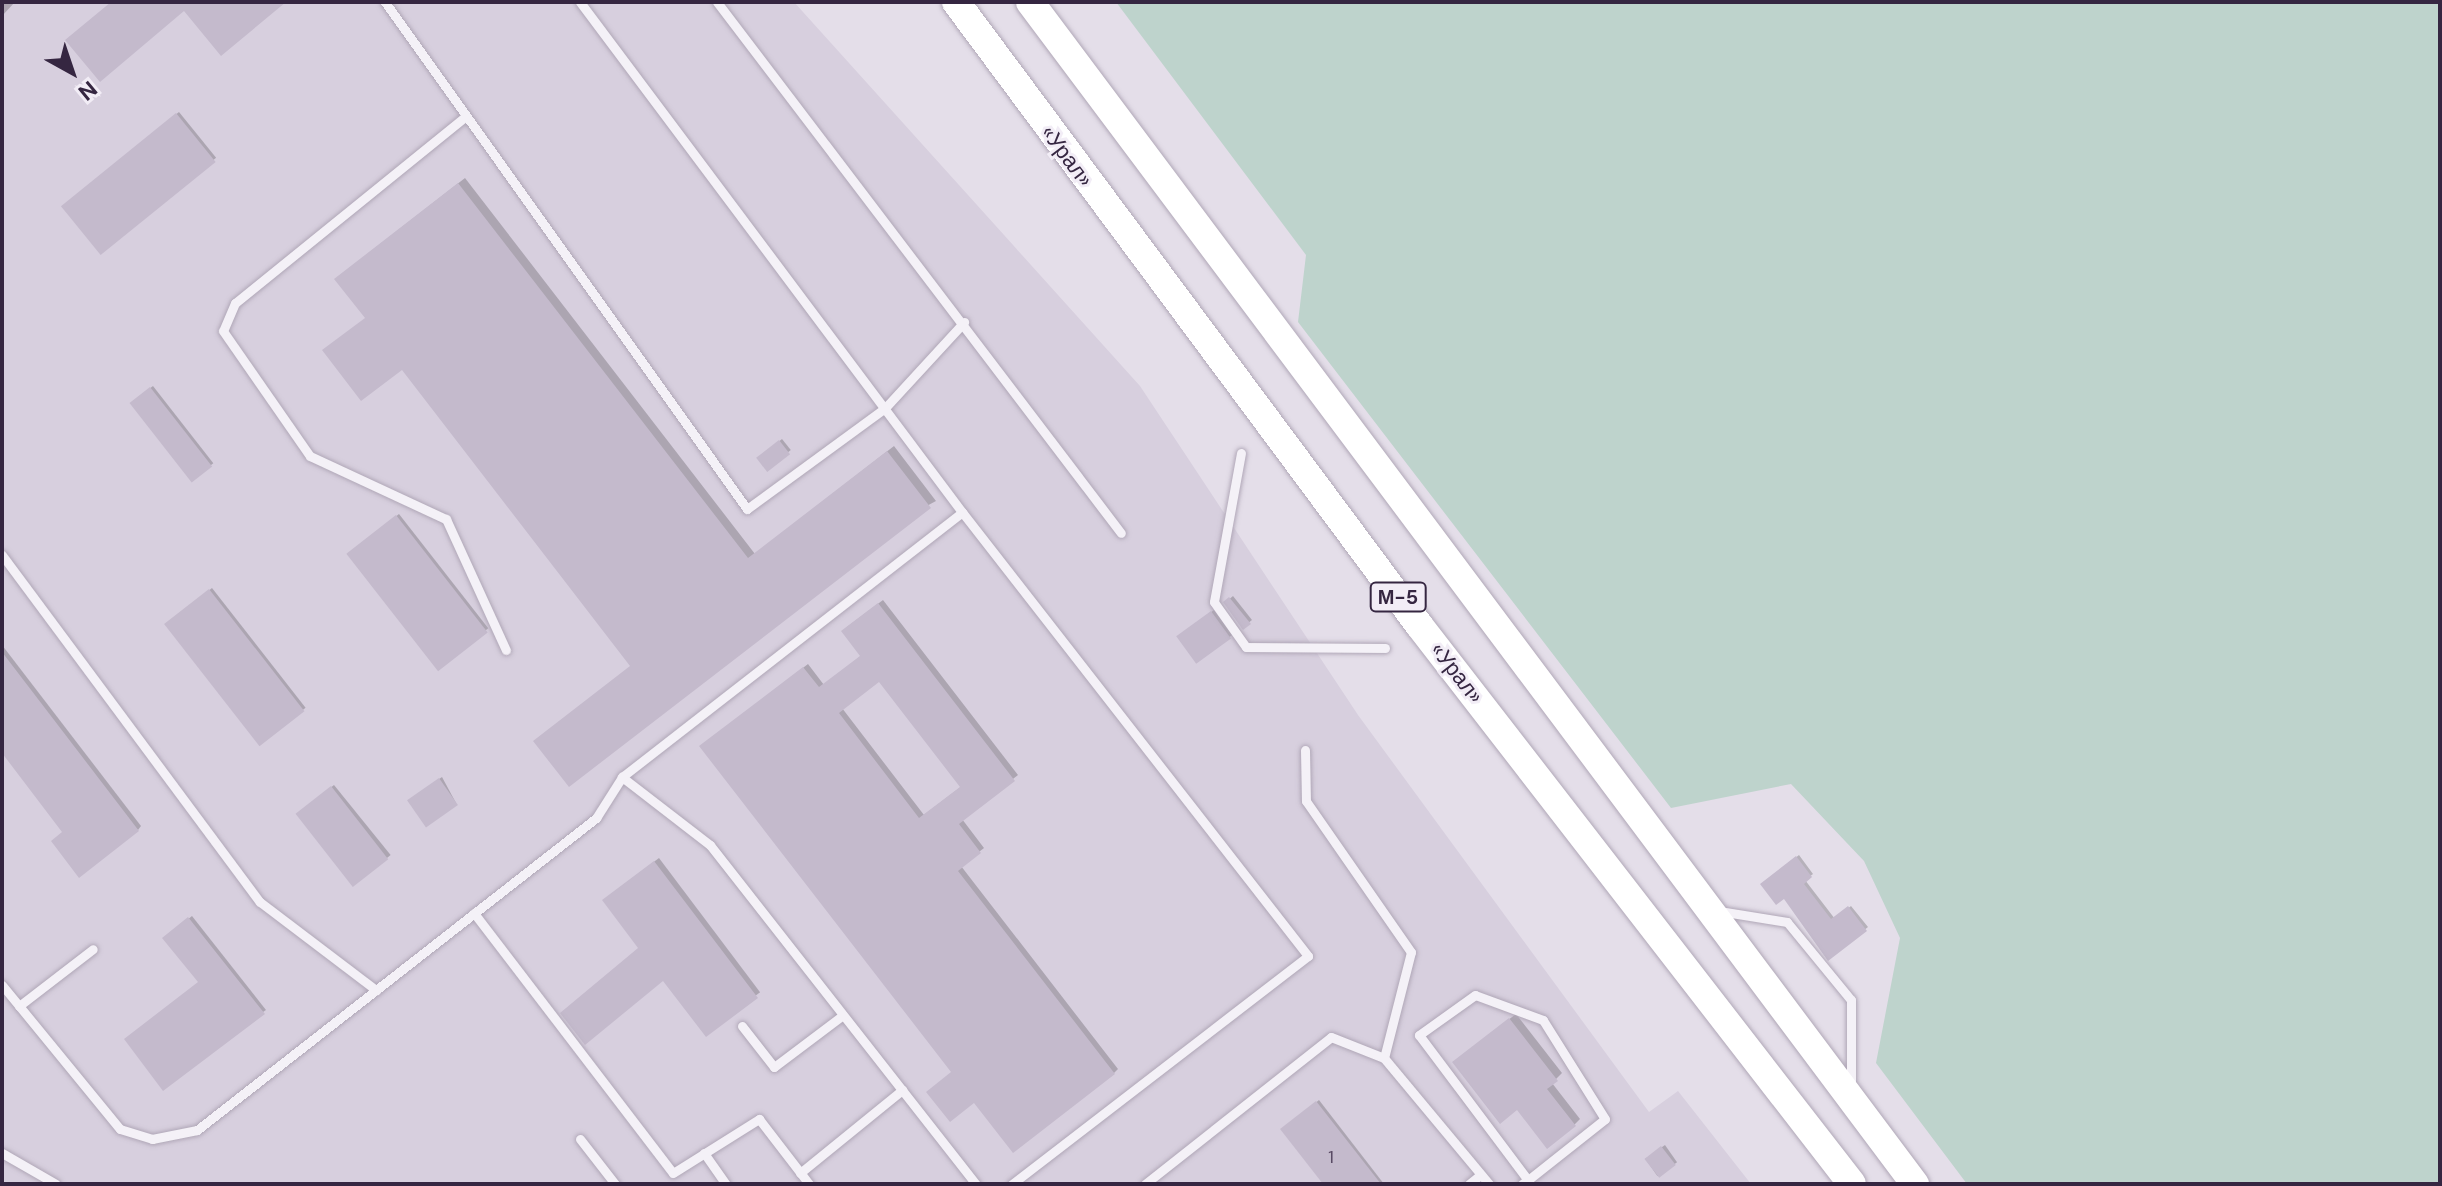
<!DOCTYPE html>
<html>
<head>
<meta charset="utf-8">
<style>
  body { margin:0 }
  #map { position:relative; width:2442px; height:1186px; overflow:hidden; background:#e4dee9; font-family:"DM Sans",sans-serif }
  div>[style] { position:absolute }
  .built>* { inset:0; background:#d7cfde }
  .green>* { inset:0; background:#bed3cc }
  .shadow>* { inset:0; background:#0003; transform-origin:0 0 }
  .building>* { inset:0; background:#c4bacc; transform-origin:0 0 }
  .roads { filter:drop-shadow(0 0 2px #b0a7b7) drop-shadow(0 0 2px #b0a7b7) }
  .lane>* { height:9px; margin:-4.5px; padding:0 4.5px; transform-origin:4.5px; border-radius:4.5px; background:#f4f1f7 }
  .primary>* { height:28px; margin:-14px; padding:0 14px; transform-origin:14px; border-radius:14px; background:#fff }
  span { translate:-50% -50%; white-space:nowrap; text-align:center; line-height:1.15; -webkit-text-stroke:6px #f2edf6; paint-order:stroke }
  .number-label { font-size:18px; color:#594b64 }
  .number-label span { -webkit-text-stroke-width:0 }
  .shield-label span { padding:2px 6px; background:#f2edf6; border:2px solid; border-radius:6px; -webkit-text-stroke-width:0 }
  .shield-label { font-size:20px; color:#352641; font-weight:700 }
  .street-label { font-size:22px; color:#352641 }
  .frame { position:absolute; inset:0; border:4px solid #352641; pointer-events:none }
  .north { position:absolute; left:32px; top:32px; width:80px; height:80px; -webkit-text-stroke:6px #f2edf6; paint-order:stroke; rotate:140deg; font-size:22px; font-weight:700; line-height:32px; text-align:center; color:#352641 }
  .north::after { content:''; display:block; margin:auto; width:28px; height:36px; background:#352641; clip-path:polygon(50% 0,100% 100%,50% 72%,0 100%) }
</style>
</head>
<body>
<div id="map">
  <div class="built">
    <div style="clip-path:polygon(2px 2px,794px 2px,1140px 386px,1358px 715px,1649px 1112px,1678px 1091px,1751px 1184px,2px 1184px)"></div>
  </div>
  <div class="green">
    <div style="clip-path:polygon(1116px 2px,2440px 2px,2440px 1184px,1967px 1184px,1876px 1063px,1900px 938px,1864px 861px,1791px 784px,1671px 808px,1298px 322px,1306px 255px)"></div>
  </div>
  <div class="shadow">
    <div style="clip-path:polygon(2px 2px,15px 2px,2px 16px)"></div>
    <div style="left:179px;top:112px;width:59px;height:149px;rotate:51deg"></div>
    <div style="clip-path:polygon(465px 178px,755px 554px,894px 446px,936px 501px,632px 665px,367px 317px,343px 273px)"></div>
    <div style="left:153px;top:386px;width:98px;height:27px;rotate:52deg"></div>
    <div style="left:782px;top:439px;width:14px;height:30px;rotate:51deg"></div>
    <div style="left:399px;top:514px;width:145px;height:65px;rotate:52deg"></div>
    <div style="left:212px;top:588px;width:152px;height:58px;rotate:52deg"></div>
    <div style="clip-path:polygon(1233px 596px,1252px 620px,1243px 627px,1226px 602px)"></div>
    <div style="clip-path:polygon(evenodd,883px 600px,1018px 775px,962px 819px,984px 848px,961px 866px,1118px 1069px,1114px 1073px,953px 1072px,706px 742px,808px 664px,824px 685px,862px 655px,847px 627px,883px 600px,880px 679px,962px 786px,924px 815px,842px 708px,880px 679px)"></div>
    <div style="left:1214px;top:610px;width:31px;height:44px;rotate:54deg"></div>
    <div style="clip-path:polygon(2px 645px,141px 826px,138px 830px,2px 750px)"></div>
    <div style="clip-path:polygon(442px 777px,456px 803px,412px 798px)"></div>
    <div style="left:334px;top:785px;width:90px;height:45px;rotate:51deg"></div>
    <div style="clip-path:polygon(1799px 855px,1813px 874px,1805px 880px,1835px 919px,1851px 906px,1868px 927px,1829px 958px,1785px 896px,1765px 882px)"></div>
    <div style="left:659px;top:858px;width:168px;height:63px;rotate:53deg"></div>
    <div style="clip-path:polygon(192px 916px,266px 1010px,263px 1012px,201px 982px,165px 938px)"></div>
    <div style="clip-path:polygon(1516px 1014px,1562px 1073px,1552px 1083px,1580px 1119px,1574px 1125px,1518px 1108px,1461px 1056px)"></div>
    <div style="clip-path:polygon(1319px 1100px,1384px 1184px,1326px 1184px,1283px 1130px)"></div>
    <div style="left:1665px;top:1145px;width:21px;height:24px;rotate:55deg"></div>
  </div>
  <div class="building">
    <div style="clip-path:polygon(111px 2px,286px 2px,221px 56px,184px 11px,100px 82px,65px 40px)"></div>
    <div style="left:176px;top:113px;width:63px;height:148px;rotate:51deg"></div>
    <div style="clip-path:polygon(458px 183px,748px 558px,887px 451px,931px 508px,569px 787px,533px 741px,630px 666px,402px 370px,361px 401px,322px 350px,365px 318px,334px 279px)"></div>
    <div style="left:150px;top:387px;width:101px;height:26px;rotate:52deg"></div>
    <div style="left:779px;top:440px;width:18px;height:29px;rotate:52deg"></div>
    <div style="left:396px;top:515px;width:149px;height:63px;rotate:52deg"></div>
    <div style="left:209px;top:589px;width:155px;height:57px;rotate:52deg"></div>
    <div style="clip-path:polygon(1229px 597px,1251px 624px,1243px 630px,1223px 602px)"></div>
    <div style="clip-path:polygon(evenodd,878px 603px,1015px 781px,959px 824px,981px 853px,958px 871px,1115px 1074px,1013px 1153px,974px 1103px,950px 1122px,926px 1092px,951px 1072px,699px 746px,803px 667px,819px 687px,860px 656px,841px 631px,878px 603px,879px 682px,960px 787px,919px 818px,839px 713px,879px 682px)"></div>
    <div style="left:1211px;top:611px;width:34px;height:43px;rotate:54deg"></div>
    <div style="clip-path:polygon(2px 652px,139px 831px,79px 878px,51px 841px,62px 832px,2px 753px)"></div>
    <div style="left:439px;top:778px;width:33px;height:39px;rotate:55deg"></div>
    <div style="left:331px;top:786px;width:93px;height:45px;rotate:52deg"></div>
    <div style="clip-path:polygon(1796px 856px,1812px 877px,1804px 884px,1831px 919px,1848px 906px,1867px 931px,1828px 961px,1784px 899px,1776px 905px,1760px 884px)"></div>
    <div style="clip-path:polygon(654px 861px,758px 998px,706px 1037px,663px 981px,585px 1045px,560px 1013px,638px 948px,602px 900px)"></div>
    <div style="clip-path:polygon(188px 917px,265px 1014px,163px 1091px,124px 1039px,198px 982px,162px 938px)"></div>
    <div style="clip-path:polygon(1509px 1018px,1558px 1081px,1547px 1089px,1576px 1126px,1547px 1149px,1517px 1110px,1500px 1124px,1452px 1062px)"></div>
    <div style="clip-path:polygon(1316px 1101px,1381px 1184px,1323px 1184px,1280px 1129px)"></div>
    <div style="left:1661px;top:1146px;width:24px;height:21px;rotate:52deg"></div>
  </div>
  <div class="roads">
    <div class="lane">
      <div style="left:385px;top:2px;width:623px;rotate:54.47deg"></div>
      <div style="left:747px;top:509px;width:171px;rotate:-36.2deg"></div>
      <div style="left:885px;top:408px;width:117px;rotate:-47.4deg"></div>
      <div style="left:580px;top:2px;width:637px;rotate:53.17deg"></div>
      <div style="left:717px;top:2px;width:667px;rotate:52.74deg"></div>
      <div style="left:466px;top:116px;width:297px;rotate:141deg"></div>
      <div style="left:235px;top:303px;width:30px;rotate:113deg"></div>
      <div style="left:223px;top:331px;width:152px;rotate:55.2deg"></div>
      <div style="left:310px;top:456px;width:150px;rotate:24.9deg"></div>
      <div style="left:446px;top:519px;width:144px;rotate:65.4deg"></div>
      <div style="left:1241px;top:453px;width:151px;rotate:100.3deg"></div>
      <div style="left:1214px;top:602px;width:55px;rotate:54.6deg"></div>
      <div style="left:1246px;top:647px;width:139px;rotate:0.4deg"></div>
      <div style="left:2px;top:555px;width:432px;rotate:53.4deg"></div>
      <div style="left:260px;top:902px;width:146px;rotate:37.2deg"></div>
      <div style="left:1305px;top:750px;width:51px;rotate:88.9deg"></div>
      <div style="left:1306px;top:801px;width:184px;rotate:55.2deg"></div>
      <div style="left:1411px;top:952px;width:109px;rotate:104.3deg"></div>
      <div style="left:622px;top:777px;width:111px;rotate:37.7deg"></div>
      <div style="left:710px;top:845px;width:431px;rotate:51.9deg"></div>
      <div style="left:1719px;top:911px;width:69px;rotate:9.2deg"></div>
      <div style="left:1787px;top:922px;width:101px;rotate:50.6deg"></div>
      <div style="left:1851px;top:1000px;width:87px;rotate:90deg"></div>
      <div style="left:474px;top:913px;width:327px;rotate:52.6deg"></div>
      <div style="left:673px;top:1173px;width:102px;rotate:-32.1deg"></div>
      <div style="left:759px;top:1119px;width:82px;rotate:52.4deg"></div>
      <div style="left:2px;top:985px;width:186px;rotate:50.7deg"></div>
      <div style="left:120px;top:1129px;width:34px;rotate:17deg"></div>
      <div style="left:152px;top:1139px;width:46px;rotate:-11.3deg"></div>
      <div style="left:197px;top:1130px;width:507px;rotate:-38.02deg"></div>
      <div style="left:596px;top:818px;width:49px;rotate:-57.6deg"></div>
      <div style="left:622px;top:777px;width:431px;rotate:-37.9deg"></div>
      <div style="left:962px;top:512px;width:563px;rotate:52.07deg"></div>
      <div style="left:1308px;top:956px;width:374px;rotate:142.4deg"></div>
      <div style="left:19px;top:1006px;width:93px;rotate:-37.6deg"></div>
      <div style="left:742px;top:1026px;width:52px;rotate:52deg"></div>
      <div style="left:774px;top:1067px;width:86px;rotate:-37deg"></div>
      <div style="left:580px;top:1139px;width:57px;rotate:52.1deg"></div>
      <div style="left:2px;top:1153px;width:62px;rotate:29.9deg"></div>
      <div style="left:704px;top:1153px;width:38px;rotate:55deg"></div>
      <div style="left:800px;top:1173px;width:132px;rotate:-39.1deg"></div>
      <div style="left:1145px;top:1184px;width:237px;rotate:-38.3deg"></div>
      <div style="left:1331px;top:1037px;width:57px;rotate:21.6deg"></div>
      <div style="left:1384px;top:1058px;width:164px;rotate:50.2deg"></div>
      <div style="left:1469px;top:1184px;width:14px;rotate:-39deg"></div>
      <div style="left:1522px;top:1184px;width:7px;rotate:-34deg"></div>
      <div style="left:1528px;top:1180px;width:98px;rotate:-38.4deg"></div>
      <div style="left:1605px;top:1119px;width:117px;rotate:-122.1deg"></div>
      <div style="left:1543px;top:1020px;width:72px;rotate:-159.8deg"></div>
      <div style="left:1475px;top:995px;width:69px;rotate:144.5deg"></div>
      <div style="left:1419px;top:1035px;width:181px;rotate:53.1deg"></div>
    </div>
    <div class="primary">
      <div style="left:956px;top:2px;width:776px;rotate:53.38deg"></div>
      <div style="left:1419px;top:625px;width:707px;rotate:52.24deg"></div>
      <div style="left:1030px;top:2px;width:1477px;rotate:53.18deg"></div>
    </div>
  </div>
  <div class="number-label">
    <span style="left:1331px;top:1157px">1</span>
  </div>
  <div class="shield-label">
    <span style="left:1398px;top:597px">М-5</span>
  </div>
  <div class="street-label">
    <span style="left:1067px;top:156px;rotate:53deg">«Урал»</span>
    <span style="left:1457px;top:673px;rotate:52deg">«Урал»</span>
  </div>
  <div class="frame"></div>
  <div class="north">N</div>
</div>
</body>
</html>
